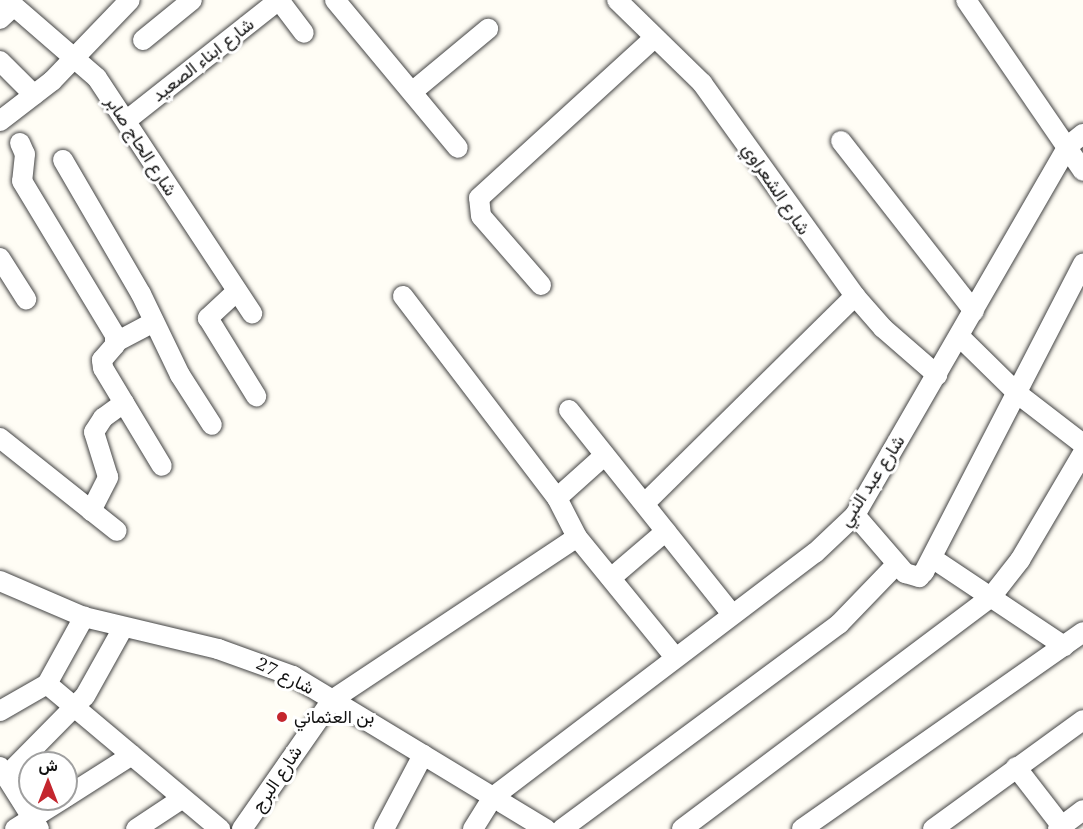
<!DOCTYPE html>
<html>
<head>
<meta charset="utf-8">
<style>
  body { margin:0 }
  #map { position:relative; width:1083px; height:829px; overflow:hidden; background:#fffdf5; font-family:"IBM Plex Serif",Vazirmatn,serif }
  div>[style] { position:absolute }
  .roads { filter:drop-shadow(0 0 2px #444) drop-shadow(0 0 2px #444) }
  .minor>* { height:20px; margin:-10px; padding:0 10px; transform-origin:10px; border-radius:10px; background:#fff }
  .dots>* { width:16px; height:16px; translate:-50% -50%; box-sizing:border-box; border:3px solid #fff; border-radius:50% }
  span { translate:-50% -50%; white-space:nowrap; text-align:center; line-height:1.15; -webkit-text-stroke:6px #fff; paint-order:stroke }
  .street-label { font-size:18px; color:#111 }
  .poi-label { font-size:18px; color:#111 }
  .left { translate:0 -50%; text-align:left }
  .north { position:absolute; left:18px; top:751px; width:60px; height:60px; box-sizing:border-box; background:#fff; border:2px solid #a0a0a0; border-radius:50%; rotate:0deg; font-size:16px; font-weight:700; line-height:24px; text-align:center; color:#111 }
  .north::after { content:''; display:block; margin:auto; width:21px; height:27px; background:#c4262e; clip-path:polygon(50% 0,100% 100%,50% 72%,0 100%) }
</style>
</head>
<body>
<div id="map">
  <div class="roads">
    <div class="minor">
      <div style="left:7px;top:0;width:119px;rotate:40.9deg"></div>
      <div style="left:97px;top:78px;width:282px;rotate:56.6deg"></div>
      <div style="left:335px;top:0;width:192px;rotate:50.3deg"></div>
      <div style="left:617px;top:0;width:119px;rotate:44.3deg"></div>
      <div style="left:702px;top:83px;width:262px;rotate:54.3deg"></div>
      <div style="left:855px;top:296px;width:43px;rotate:48.8deg"></div>
      <div style="left:883px;top:328px;width:72px;rotate:41deg"></div>
      <div style="left:966px;top:0;width:207px;rotate:55.6deg"></div>
      <div style="left:0;top:19px;width:19px;rotate:-43deg"></div>
      <div style="left:143px;top:40px;width:63px;rotate:-39.2deg"></div>
      <div style="left:0;top:61px;width:48px;rotate:45deg"></div>
      <div style="left:412px;top:92px;width:99px;rotate:-39.7deg"></div>
      <div style="left:127px;top:120px;width:194px;rotate:-38.3deg"></div>
      <div style="left:279px;top:0;width:41px;rotate:52.9deg"></div>
      <div style="left:0;top:121px;width:66px;rotate:-37.6deg"></div>
      <div style="left:52px;top:81px;width:112px;rotate:-46.1deg"></div>
      <div style="left:841px;top:141px;width:216px;rotate:52deg"></div>
      <div style="left:20px;top:143px;width:12px;rotate:66deg"></div>
      <div style="left:25px;top:154px;width:27px;rotate:96deg"></div>
      <div style="left:22px;top:181px;width:180px;rotate:58.9deg"></div>
      <div style="left:115px;top:335px;width:10px;rotate:90deg"></div>
      <div style="left:115px;top:345px;width:20px;rotate:131deg"></div>
      <div style="left:102px;top:360px;width:8px;rotate:83deg"></div>
      <div style="left:103px;top:368px;width:114px;rotate:59deg"></div>
      <div style="left:63px;top:160px;width:155px;rotate:59.8deg"></div>
      <div style="left:141px;top:294px;width:90px;rotate:64.3deg"></div>
      <div style="left:180px;top:375px;width:59px;rotate:57.4deg"></div>
      <div style="left:0;top:258px;width:49px;rotate:57.6deg"></div>
      <div style="left:541px;top:285px;width:91px;rotate:-131deg"></div>
      <div style="left:481px;top:216px;width:18px;rotate:-96deg"></div>
      <div style="left:479px;top:198px;width:237px;rotate:-42.4deg"></div>
      <div style="left:237px;top:291px;width:40px;rotate:137deg"></div>
      <div style="left:208px;top:318px;width:92px;rotate:58.4deg"></div>
      <div style="left:403px;top:296px;width:254px;rotate:52.7deg"></div>
      <div style="left:557px;top:498px;width:44px;rotate:62.9deg"></div>
      <div style="left:577px;top:537px;width:155px;rotate:50.8deg"></div>
      <div style="left:959px;top:336px;width:83px;rotate:44.5deg"></div>
      <div style="left:1018px;top:394px;width:82px;rotate:37.6deg"></div>
      <div style="left:116px;top:342px;width:43px;rotate:-27.8deg"></div>
      <div style="left:569px;top:410px;width:261px;rotate:51.4deg"></div>
      <div style="left:0;top:438px;width:149px;rotate:38.5deg"></div>
      <div style="left:557px;top:498px;width:64px;rotate:-41.9deg"></div>
      <div style="left:645px;top:503px;width:295px;rotate:-44.6deg"></div>
      <div style="left:91px;top:511px;width:38px;rotate:-63deg"></div>
      <div style="left:108px;top:477px;width:47px;rotate:-107.3deg"></div>
      <div style="left:94px;top:432px;width:17px;rotate:-57deg"></div>
      <div style="left:103px;top:418px;width:26px;rotate:-36deg"></div>
      <div style="left:855px;top:515px;width:77px;rotate:49.2deg"></div>
      <div style="left:905px;top:573px;width:15px;rotate:16deg"></div>
      <div style="left:919px;top:577px;width:7px;rotate:-45deg"></div>
      <div style="left:924px;top:572px;width:347px;rotate:-62.7deg"></div>
      <div style="left:932px;top:558px;width:159px;rotate:33.7deg"></div>
      <div style="left:611px;top:578px;width:72px;rotate:-40.5deg"></div>
      <div style="left:0;top:581px;width:91px;rotate:23.2deg"></div>
      <div style="left:84px;top:617px;width:138px;rotate:13.4deg"></div>
      <div style="left:218px;top:649px;width:80px;rotate:19.8deg"></div>
      <div style="left:293px;top:676px;width:296px;rotate:31.2deg"></div>
      <div style="left:47px;top:684px;width:226px;rotate:40deg"></div>
      <div style="left:0;top:711px;width:54px;rotate:-29.9deg"></div>
      <div style="left:47px;top:684px;width:77px;rotate:-61.1deg"></div>
      <div style="left:0;top:767px;width:73px;rotate:57.8deg"></div>
      <div style="left:1016px;top:767px;width:78px;rotate:52.3deg"></div>
      <div style="left:6px;top:776px;width:112px;rotate:-45.4deg"></div>
      <div style="left:85px;top:696px;width:78px;rotate:-60.8deg"></div>
      <div style="left:66px;top:797px;width:78px;rotate:-32.5deg"></div>
      <div style="left:15px;top:829px;width:57px;rotate:-32deg"></div>
      <div style="left:136px;top:829px;width:56px;rotate:-33.4deg"></div>
      <div style="left:242px;top:829px;width:157px;rotate:-55.1deg"></div>
      <div style="left:332px;top:700px;width:294px;rotate:-33.6deg"></div>
      <div style="left:384px;top:829px;width:84px;rotate:-62.2deg"></div>
      <div style="left:473px;top:829px;width:38px;rotate:-58deg"></div>
      <div style="left:493px;top:797px;width:404px;rotate:-37.2deg"></div>
      <div style="left:815px;top:553px;width:55px;rotate:-43.5deg"></div>
      <div style="left:855px;top:515px;width:426px;rotate:-60deg"></div>
      <div style="left:1068px;top:146px;width:19px;rotate:-39deg"></div>
      <div style="left:562px;top:829px;width:345px;rotate:-36.5deg"></div>
      <div style="left:839px;top:624px;width:83px;rotate:-46deg"></div>
      <div style="left:682px;top:829px;width:386px;rotate:-36.9deg"></div>
      <div style="left:991px;top:597px;width:47px;rotate:-51.9deg"></div>
      <div style="left:1020px;top:560px;width:124px;rotate:-59.5deg"></div>
      <div style="left:802px;top:829px;width:343px;rotate:-35deg"></div>
      <div style="left:933px;top:829px;width:185px;rotate:-36deg"></div>
      <div style="left:1058px;top:829px;width:31px;rotate:-37deg"></div>
    </div>
  </div>
  <div class="dots">
    <div style="left:282px;top:717px;background:#c4262e"></div>
  </div>
  <div class="street-label">
    <span style="left:203px;top:60px;rotate:-38deg">شارع ابناء الصعيد</span>
    <span style="left:141px;top:146px;rotate:57deg">شارع الحاج صابر</span>
    <span style="left:776px;top:189px;rotate:56deg">شارع الشعراوي</span>
    <span style="left:872px;top:481px;rotate:-57deg">شارع عبد النبي</span>
    <span style="left:285px;top:676px;rotate:26deg">شارع 27</span>
    <span style="left:277px;top:779px;rotate:-56deg">شارع البرج</span>
  </div>
  <div class="poi-label">
    <span class="left" style="left:294px;top:717px">بن العثماني</span>
  </div>
  <div class="north">ش</div>
</div>
</body>
</html>
